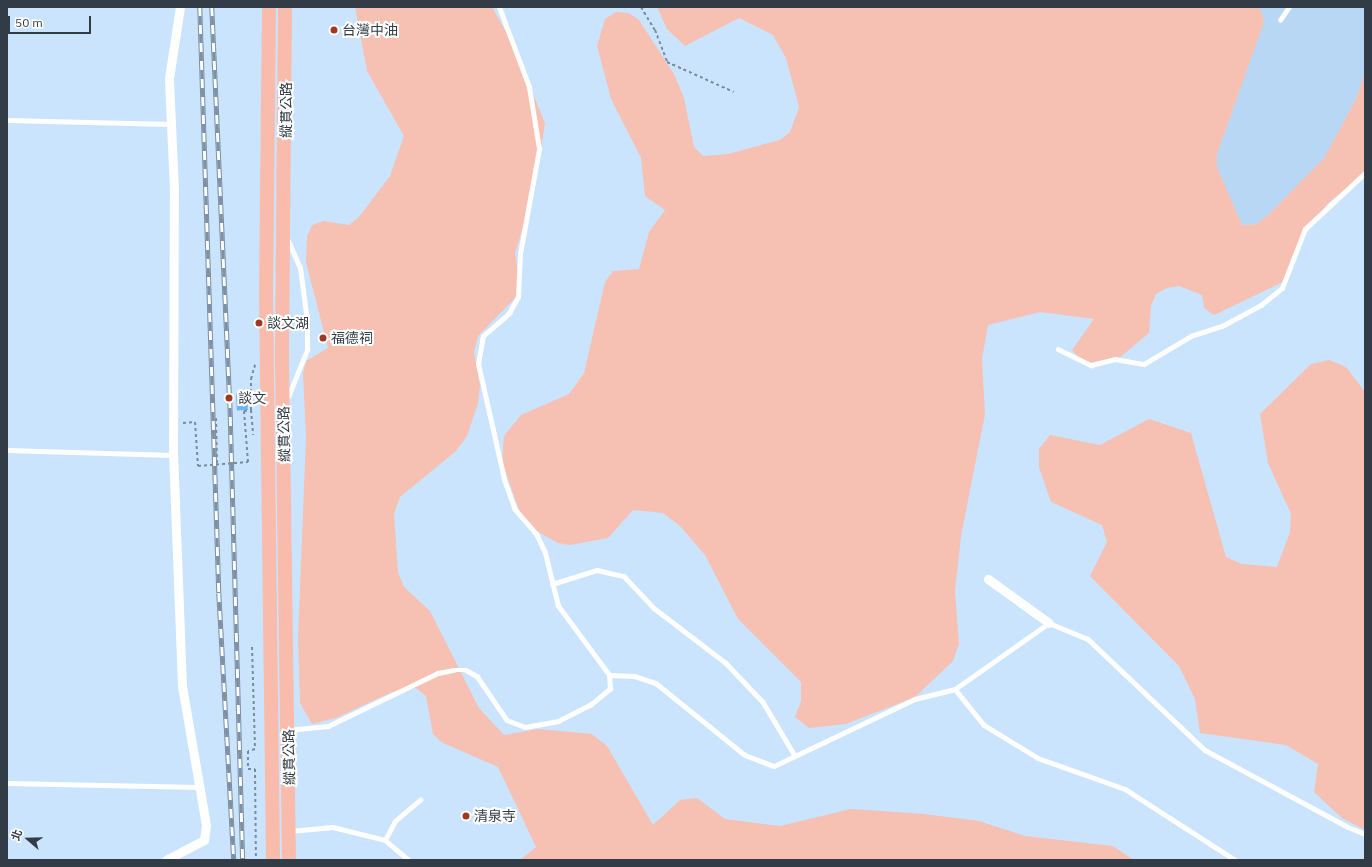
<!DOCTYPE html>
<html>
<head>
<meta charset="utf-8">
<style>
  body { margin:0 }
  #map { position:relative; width:1372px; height:867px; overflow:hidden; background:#cae4fe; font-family:"IBM Plex Sans","Noto Sans TC",sans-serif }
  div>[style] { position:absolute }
  .built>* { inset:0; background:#b7d7f5 }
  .green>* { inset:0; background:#f6c0b3 }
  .building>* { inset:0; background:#69b5fa; transform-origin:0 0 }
  .path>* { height:2px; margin-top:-1px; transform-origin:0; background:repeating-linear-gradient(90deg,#798b9c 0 3px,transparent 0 6px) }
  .lane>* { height:4.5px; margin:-2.25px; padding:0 2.25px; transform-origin:2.25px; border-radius:2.25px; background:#fff }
  .street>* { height:9px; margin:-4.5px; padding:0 4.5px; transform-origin:4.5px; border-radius:4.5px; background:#fff }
  .primary>* { height:14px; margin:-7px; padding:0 7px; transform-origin:7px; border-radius:7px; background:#f9bbac }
  .rail>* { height:4.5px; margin-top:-2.25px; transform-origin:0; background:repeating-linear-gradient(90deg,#fff 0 9px,#7e90a2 0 18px); box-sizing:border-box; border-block:1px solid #7e90a2 }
  .dots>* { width:11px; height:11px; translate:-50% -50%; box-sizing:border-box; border:2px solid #fff; border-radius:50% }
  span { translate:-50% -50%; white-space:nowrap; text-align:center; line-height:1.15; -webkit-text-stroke:4px #fff; paint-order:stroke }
  .poi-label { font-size:14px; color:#323c46 }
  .left { translate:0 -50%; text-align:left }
  .street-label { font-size:14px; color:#323c46 }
  .frame { position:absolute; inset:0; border:8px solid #323c46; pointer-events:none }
  .north { position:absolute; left:8px; top:819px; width:40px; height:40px; -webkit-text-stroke:3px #fff; paint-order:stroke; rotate:290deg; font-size:11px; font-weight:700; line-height:16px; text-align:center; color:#323c46 }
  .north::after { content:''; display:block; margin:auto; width:14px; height:18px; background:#323c46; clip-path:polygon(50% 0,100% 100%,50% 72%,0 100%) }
  .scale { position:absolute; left:8px; top:16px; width:83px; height:18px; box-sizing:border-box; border:2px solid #323c46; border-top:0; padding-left:5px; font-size:12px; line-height:14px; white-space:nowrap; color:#323c46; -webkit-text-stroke:3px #fff; paint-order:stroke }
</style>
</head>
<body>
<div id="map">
  <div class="built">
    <div style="clip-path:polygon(1260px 7px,1365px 7px,1365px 72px,1356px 99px,1324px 158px,1267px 216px,1256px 224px,1242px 225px,1217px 167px,1217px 154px,1264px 22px)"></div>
  </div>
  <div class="green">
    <div style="clip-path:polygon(355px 7px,492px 7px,511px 41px,545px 123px,535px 189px,515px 253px,521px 292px,478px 336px,474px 352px,480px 385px,478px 403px,467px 436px,456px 451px,400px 497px,394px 514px,398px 572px,404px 587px,430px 611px,479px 708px,504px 735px,538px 729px,592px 734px,607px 746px,653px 825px,680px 800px,697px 798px,725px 819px,780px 826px,851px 809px,924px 814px,979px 821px,1025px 836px,1113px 846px,1134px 860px,520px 860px,536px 847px,498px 767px,441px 742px,433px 734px,426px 696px,416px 688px,392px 692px,336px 718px,312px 724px,300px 703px,298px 638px,306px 437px,303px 374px,306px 361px,328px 348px,306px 262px,307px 237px,312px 225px,324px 221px,349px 225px,359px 217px,390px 176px,404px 136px,367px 71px)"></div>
    <div style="clip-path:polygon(657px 7px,1260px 7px,1264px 22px,1217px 154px,1217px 167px,1242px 225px,1256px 224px,1267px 216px,1324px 158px,1356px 99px,1365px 72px,1365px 174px,1329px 202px,1306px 233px,1287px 280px,1214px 315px,1204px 308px,1202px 295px,1179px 286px,1167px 288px,1156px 294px,1151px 306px,1149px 333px,1118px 359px,1084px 364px,1072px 350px,1094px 319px,1040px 312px,988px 325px,982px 359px,985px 414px,961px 536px,955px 591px,959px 644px,953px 661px,915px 697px,846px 724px,809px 728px,795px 717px,801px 701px,801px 682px,738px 619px,705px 555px,680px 526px,663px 513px,633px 510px,608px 538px,570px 545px,558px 543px,524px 524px,502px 462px,504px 436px,521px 415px,569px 394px,584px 373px,605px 282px,613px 271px,639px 269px,649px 232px,665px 210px,645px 196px,641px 158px,611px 99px,597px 46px,605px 19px,616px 12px,629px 13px,639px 20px,674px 74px,684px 98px,694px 147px,703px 156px,728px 154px,780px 140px,790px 132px,799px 107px,786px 58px,773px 35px,739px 18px,685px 46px,667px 29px)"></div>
    <div style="clip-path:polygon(1329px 360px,1346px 367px,1365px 392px,1365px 830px,1342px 818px,1314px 792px,1318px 764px,1286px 745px,1200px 733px,1195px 699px,1179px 666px,1090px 576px,1107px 542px,1102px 525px,1051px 502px,1039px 467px,1039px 449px,1050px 435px,1100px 445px,1149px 419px,1191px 433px,1226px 557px,1242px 564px,1277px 567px,1290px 532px,1291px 514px,1268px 463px,1260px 414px,1311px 364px)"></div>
  </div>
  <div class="building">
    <div style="left:247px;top:393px;width:17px;height:11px;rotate:87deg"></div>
  </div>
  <div class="path">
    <div style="left:641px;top:7px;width:27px;rotate:59deg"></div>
    <div style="left:655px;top:30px;width:34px;rotate:69deg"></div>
    <div style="left:667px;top:62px;width:73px;rotate:24.1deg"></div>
    <div style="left:251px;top:410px;width:25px;rotate:85deg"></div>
    <div style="left:216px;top:418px;width:46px;rotate:88.8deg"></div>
    <div style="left:183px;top:423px;width:12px;rotate:-5deg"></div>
    <div style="left:195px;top:422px;width:44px;rotate:86.1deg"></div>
    <div style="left:198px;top:466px;width:50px;rotate:-4.6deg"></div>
    <div style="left:248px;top:462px;width:51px;rotate:-94.5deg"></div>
    <div style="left:244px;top:411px;width:7px;rotate:-8deg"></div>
    <div style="left:251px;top:410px;width:31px;rotate:-90deg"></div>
    <div style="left:251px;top:379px;width:15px;rotate:-74deg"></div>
    <div style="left:252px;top:647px;width:102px;rotate:88.3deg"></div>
    <div style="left:255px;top:749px;width:7px;rotate:164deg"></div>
    <div style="left:248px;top:751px;width:18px;rotate:90deg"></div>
    <div style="left:248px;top:769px;width:7px"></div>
    <div style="left:255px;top:769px;width:91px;rotate:89.4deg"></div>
  </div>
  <div class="lane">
    <div style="left:1280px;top:20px;width:16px;rotate:-55deg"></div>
    <div style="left:7px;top:120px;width:163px;rotate:1.4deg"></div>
    <div style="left:1058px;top:349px;width:37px;rotate:26deg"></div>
    <div style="left:1091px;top:365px;width:25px;rotate:-14deg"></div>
    <div style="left:1115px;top:359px;width:29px;rotate:10deg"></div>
    <div style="left:1144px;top:364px;width:55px;rotate:-30.8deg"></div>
    <div style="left:1191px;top:336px;width:33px;rotate:-18deg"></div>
    <div style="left:1222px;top:326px;width:44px;rotate:-28.3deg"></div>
    <div style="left:1261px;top:305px;width:27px;rotate:-39deg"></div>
    <div style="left:1282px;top:288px;width:63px;rotate:-68.7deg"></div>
    <div style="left:1305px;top:229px;width:82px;rotate:-43deg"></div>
    <div style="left:288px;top:397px;width:51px;rotate:-68deg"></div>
    <div style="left:307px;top:350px;width:29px;rotate:-90deg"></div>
    <div style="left:307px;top:321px;width:53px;rotate:-97.5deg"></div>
    <div style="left:300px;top:268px;width:30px;rotate:-114deg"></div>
    <div style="left:7px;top:450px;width:166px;rotate:1.7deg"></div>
    <div style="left:552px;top:584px;width:47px;rotate:-17.3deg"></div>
    <div style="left:597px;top:570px;width:28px;rotate:13deg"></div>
    <div style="left:624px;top:576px;width:44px;rotate:46.8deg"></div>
    <div style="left:654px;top:608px;width:91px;rotate:37.4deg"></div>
    <div style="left:726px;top:663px;width:54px;rotate:46.5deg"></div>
    <div style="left:763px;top:702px;width:61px;rotate:59.2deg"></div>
    <div style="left:609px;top:675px;width:25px;rotate:2deg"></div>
    <div style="left:634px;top:676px;width:23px;rotate:18deg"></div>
    <div style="left:656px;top:683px;width:114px;rotate:39deg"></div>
    <div style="left:745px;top:755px;width:31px;rotate:21deg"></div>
    <div style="left:774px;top:766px;width:156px;rotate:-25.4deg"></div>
    <div style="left:915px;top:699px;width:41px;rotate:-14deg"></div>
    <div style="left:955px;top:689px;width:115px;rotate:-35.1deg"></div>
    <div style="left:1049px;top:623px;width:42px;rotate:22.3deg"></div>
    <div style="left:1088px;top:639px;width:161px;rotate:43.5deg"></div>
    <div style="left:1205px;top:750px;width:162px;rotate:28.3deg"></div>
    <div style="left:1348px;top:827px;width:18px;rotate:22deg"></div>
    <div style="left:955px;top:689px;width:46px;rotate:51.1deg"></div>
    <div style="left:984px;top:725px;width:63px;rotate:31.4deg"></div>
    <div style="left:1038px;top:758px;width:92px;rotate:19.6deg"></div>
    <div style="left:1125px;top:789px;width:131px;rotate:32.8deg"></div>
    <div style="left:288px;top:730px;width:40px;rotate:-5.7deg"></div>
    <div style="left:328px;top:726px;width:122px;rotate:-25.7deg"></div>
    <div style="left:438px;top:673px;width:16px;rotate:-11deg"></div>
    <div style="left:454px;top:670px;width:12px"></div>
    <div style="left:466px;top:670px;width:13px;rotate:29deg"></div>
    <div style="left:477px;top:676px;width:53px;rotate:55.7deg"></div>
    <div style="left:507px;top:720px;width:19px;rotate:21deg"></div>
    <div style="left:525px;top:727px;width:34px;rotate:-10deg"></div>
    <div style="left:558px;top:721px;width:36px;rotate:-27deg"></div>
    <div style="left:590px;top:705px;width:26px;rotate:-39deg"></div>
    <div style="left:610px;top:689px;width:14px;rotate:-94deg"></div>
    <div style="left:609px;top:675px;width:86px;rotate:-126.5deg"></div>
    <div style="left:558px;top:606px;width:55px;rotate:-103.8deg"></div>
    <div style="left:545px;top:553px;width:21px;rotate:-115deg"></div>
    <div style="left:536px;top:534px;width:32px;rotate:-131deg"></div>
    <div style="left:515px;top:510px;width:33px;rotate:-110deg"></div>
    <div style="left:504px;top:479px;width:118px;rotate:-102.7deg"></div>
    <div style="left:478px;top:364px;width:28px;rotate:-80deg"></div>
    <div style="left:483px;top:336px;width:35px;rotate:-41deg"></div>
    <div style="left:509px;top:313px;width:18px;rotate:-61deg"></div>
    <div style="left:518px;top:297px;width:43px;rotate:-87.3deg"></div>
    <div style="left:520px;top:254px;width:107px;rotate:-79.7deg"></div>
    <div style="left:539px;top:149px;width:63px;rotate:-99.2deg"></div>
    <div style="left:529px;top:87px;width:85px;rotate:-110.6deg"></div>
    <div style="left:7px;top:783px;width:192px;rotate:1.2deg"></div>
    <div style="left:290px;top:831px;width:43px;rotate:-5.3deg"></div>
    <div style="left:333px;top:827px;width:54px;rotate:14deg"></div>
    <div style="left:385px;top:840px;width:31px;rotate:40deg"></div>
    <div style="left:385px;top:840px;width:21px;rotate:-62deg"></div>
    <div style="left:395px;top:821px;width:33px;rotate:-40deg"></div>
  </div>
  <div class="street">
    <div style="left:988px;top:579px;width:75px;rotate:35.8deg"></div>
    <div style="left:166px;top:860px;width:43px;rotate:-27.8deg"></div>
    <div style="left:204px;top:840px;width:15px;rotate:-82deg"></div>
    <div style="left:206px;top:825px;width:141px;rotate:-99.8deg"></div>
    <div style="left:182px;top:686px;width:231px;rotate:-92.2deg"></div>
    <div style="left:173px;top:455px;width:265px;rotate:-89.8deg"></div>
    <div style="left:174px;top:190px;width:112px;rotate:-92.6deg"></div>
    <div style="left:169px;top:78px;width:72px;rotate:-81.2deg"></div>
  </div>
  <div class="primary">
    <div style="left:269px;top:7px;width:287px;rotate:90.6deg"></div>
    <div style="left:266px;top:294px;width:566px;rotate:89.29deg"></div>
    <div style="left:285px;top:7px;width:354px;rotate:90.5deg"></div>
    <div style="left:282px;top:361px;width:499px;rotate:89.2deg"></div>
  </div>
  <div class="rail">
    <div style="left:200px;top:7px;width:586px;rotate:88.14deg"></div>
    <div style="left:219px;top:593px;width:267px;rotate:86.8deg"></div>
    <div style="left:212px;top:7px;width:392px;rotate:87.4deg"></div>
    <div style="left:230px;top:399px;width:461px;rotate:88.4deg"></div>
  </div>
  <div class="dots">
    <div style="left:334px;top:30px;background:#a13820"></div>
    <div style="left:259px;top:323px;background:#a13820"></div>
    <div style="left:323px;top:338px;background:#a13820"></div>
    <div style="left:229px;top:398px;background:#a13820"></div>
    <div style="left:466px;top:816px;background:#a13820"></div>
  </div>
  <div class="poi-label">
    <span class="left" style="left:342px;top:30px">台灣中油</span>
    <span class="left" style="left:267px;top:323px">談文湖</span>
    <span class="left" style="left:331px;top:338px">福德祠</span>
    <span class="left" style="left:238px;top:398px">談文</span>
    <span class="left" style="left:474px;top:816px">清泉寺</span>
  </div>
  <div class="street-label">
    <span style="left:286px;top:110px;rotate:-90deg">縱貫公路</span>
    <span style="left:284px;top:434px;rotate:-91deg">縱貫公路</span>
    <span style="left:289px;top:757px;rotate:-91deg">縱貫公路</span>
  </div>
  <div class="frame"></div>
  <div class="north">北</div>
  <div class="scale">50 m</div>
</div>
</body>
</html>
